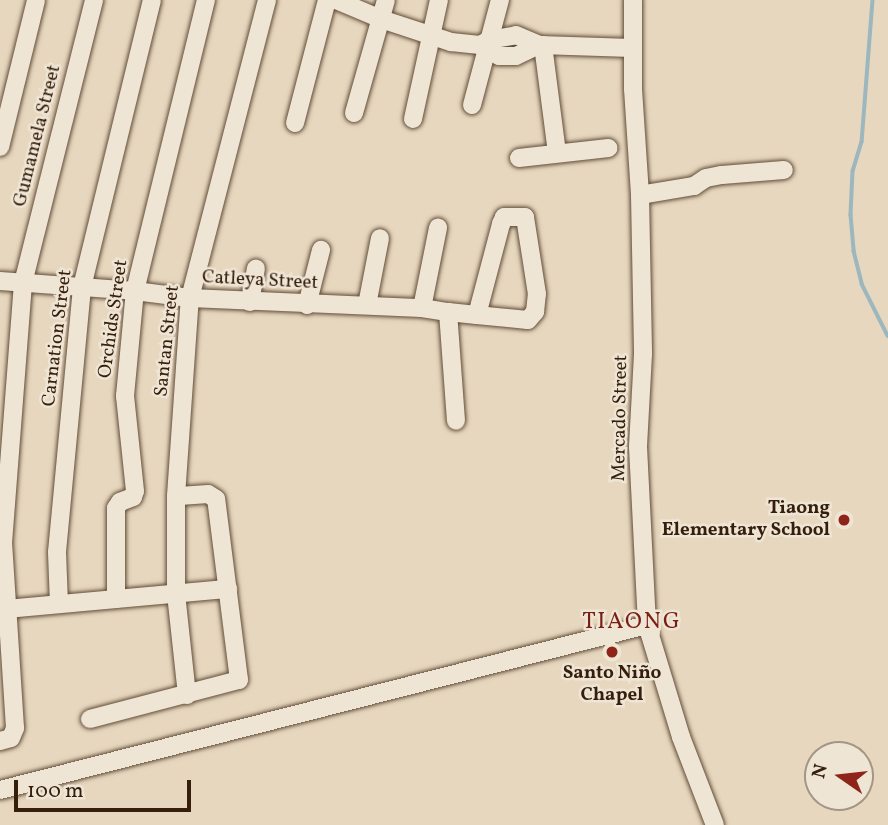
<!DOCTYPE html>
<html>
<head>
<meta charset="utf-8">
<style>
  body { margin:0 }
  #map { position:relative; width:888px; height:825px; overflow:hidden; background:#e7d7be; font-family:Vollkorn,serif }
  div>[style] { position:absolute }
  .stream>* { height:3.5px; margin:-1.75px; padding:0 1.75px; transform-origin:1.75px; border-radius:1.75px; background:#9cb7bd }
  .roads { filter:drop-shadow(0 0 2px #624c38) drop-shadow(0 0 2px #624c38) }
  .minor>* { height:18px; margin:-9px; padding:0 9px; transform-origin:9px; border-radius:9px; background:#efe5d5 }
  .dots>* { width:19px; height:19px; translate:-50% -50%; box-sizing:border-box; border:4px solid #efe5d5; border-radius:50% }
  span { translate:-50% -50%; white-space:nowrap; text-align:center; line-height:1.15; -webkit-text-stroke:5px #efe5d5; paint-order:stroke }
  .street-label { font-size:19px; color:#351e0c }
  .poi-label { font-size:19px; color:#351e0c; font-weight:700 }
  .right { translate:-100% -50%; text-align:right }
  .quarter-label { font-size:23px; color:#7a1f14; letter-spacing:2px }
  .north { position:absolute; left:804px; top:741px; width:70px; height:70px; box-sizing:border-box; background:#efe5d5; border:2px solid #a59585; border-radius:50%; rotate:284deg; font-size:19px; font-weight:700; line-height:28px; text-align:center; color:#351e0c }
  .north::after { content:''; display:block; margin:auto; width:24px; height:32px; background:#8f2418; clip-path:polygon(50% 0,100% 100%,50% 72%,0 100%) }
  .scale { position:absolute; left:14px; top:780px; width:177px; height:32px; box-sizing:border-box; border:4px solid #351e0c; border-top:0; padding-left:9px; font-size:21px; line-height:24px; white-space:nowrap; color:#351e0c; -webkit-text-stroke:5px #efe5d5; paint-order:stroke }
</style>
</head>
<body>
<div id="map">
  <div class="stream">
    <div style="left:873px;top:0;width:142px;rotate:94.4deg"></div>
    <div style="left:862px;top:142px;width:30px;rotate:107deg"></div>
    <div style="left:853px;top:171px;width:44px;rotate:92.6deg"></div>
    <div style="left:851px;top:215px;width:36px;rotate:85deg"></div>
    <div style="left:854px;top:251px;width:34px;rotate:76deg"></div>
    <div style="left:862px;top:284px;width:58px;rotate:63.4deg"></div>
  </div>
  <div class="roads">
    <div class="minor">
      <div style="left:336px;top:0;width:49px;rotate:22.9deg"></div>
      <div style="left:381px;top:19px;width:74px;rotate:18.2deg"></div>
      <div style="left:451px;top:42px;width:29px;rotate:6deg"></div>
      <div style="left:480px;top:45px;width:22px;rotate:30deg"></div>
      <div style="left:499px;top:56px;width:17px"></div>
      <div style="left:516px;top:56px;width:25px;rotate:-26deg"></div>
      <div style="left:633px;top:0;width:89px;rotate:90deg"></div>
      <div style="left:633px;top:89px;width:106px;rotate:86.2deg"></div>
      <div style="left:640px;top:195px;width:159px;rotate:88.9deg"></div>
      <div style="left:643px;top:354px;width:93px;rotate:93.1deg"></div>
      <div style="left:638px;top:447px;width:178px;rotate:87.1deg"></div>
      <div style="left:647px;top:625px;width:117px;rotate:73.1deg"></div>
      <div style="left:681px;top:737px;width:94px;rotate:68.9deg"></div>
      <div style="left:480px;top:45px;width:10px;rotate:-29deg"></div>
      <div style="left:489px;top:40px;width:27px;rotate:-10deg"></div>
      <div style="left:516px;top:35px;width:25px;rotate:23deg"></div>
      <div style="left:539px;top:45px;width:93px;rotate:1.8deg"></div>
      <div style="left:543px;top:45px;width:109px;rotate:82.6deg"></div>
      <div style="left:472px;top:105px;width:109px;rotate:-75.1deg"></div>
      <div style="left:354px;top:113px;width:117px;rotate:-74.2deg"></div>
      <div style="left:413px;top:119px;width:122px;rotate:-77.7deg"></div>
      <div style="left:295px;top:123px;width:127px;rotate:-75.4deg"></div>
      <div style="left:0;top:147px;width:151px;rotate:-76.2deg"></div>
      <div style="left:519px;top:158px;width:90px;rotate:-6.4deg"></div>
      <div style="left:640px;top:195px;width:55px;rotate:-9.5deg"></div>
      <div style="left:694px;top:186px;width:14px;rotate:-34deg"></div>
      <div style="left:706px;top:178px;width:16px;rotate:-11deg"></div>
      <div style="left:722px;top:175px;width:62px;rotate:-4.6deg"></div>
      <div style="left:0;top:281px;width:135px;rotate:4.2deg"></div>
      <div style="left:135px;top:291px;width:55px;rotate:7.3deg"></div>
      <div style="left:190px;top:298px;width:232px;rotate:2.5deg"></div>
      <div style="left:422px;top:308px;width:26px;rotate:9deg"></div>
      <div style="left:448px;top:312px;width:29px;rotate:6deg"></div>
      <div style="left:477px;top:315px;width:51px;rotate:5.6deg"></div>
      <div style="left:528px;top:320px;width:11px;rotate:-49deg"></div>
      <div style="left:535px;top:312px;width:18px;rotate:-84deg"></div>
      <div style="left:537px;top:294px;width:78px;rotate:-98.9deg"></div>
      <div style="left:525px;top:217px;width:21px;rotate:180deg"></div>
      <div style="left:504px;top:217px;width:8px;rotate:113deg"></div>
      <div style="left:501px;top:224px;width:94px;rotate:104.8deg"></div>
      <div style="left:250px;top:302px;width:34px;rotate:-80deg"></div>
      <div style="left:307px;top:305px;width:57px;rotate:-75.7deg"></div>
      <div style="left:367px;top:305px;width:68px;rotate:-79deg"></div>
      <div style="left:422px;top:308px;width:82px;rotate:-78.7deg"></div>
      <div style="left:448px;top:312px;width:109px;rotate:85.8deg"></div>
      <div style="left:116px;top:599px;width:91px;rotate:-90deg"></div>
      <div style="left:116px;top:508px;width:7px;rotate:-56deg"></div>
      <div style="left:120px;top:502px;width:14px;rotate:-21deg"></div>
      <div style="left:133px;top:497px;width:6px;rotate:-72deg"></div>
      <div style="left:135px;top:491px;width:96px;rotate:-96deg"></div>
      <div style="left:125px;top:396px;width:105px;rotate:-84.6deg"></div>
      <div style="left:135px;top:291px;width:300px;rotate:-76.3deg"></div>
      <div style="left:59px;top:604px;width:52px;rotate:-92.2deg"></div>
      <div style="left:57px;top:552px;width:266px;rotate:-84.6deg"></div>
      <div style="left:82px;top:287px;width:295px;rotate:-76.3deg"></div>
      <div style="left:7px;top:609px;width:222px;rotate:-5.2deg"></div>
      <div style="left:187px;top:695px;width:102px;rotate:-96.2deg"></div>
      <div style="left:176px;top:594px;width:98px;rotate:-90deg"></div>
      <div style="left:176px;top:496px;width:198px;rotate:-86deg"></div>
      <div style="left:190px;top:298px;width:308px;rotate:-75.5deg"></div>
      <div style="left:90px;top:719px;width:154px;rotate:-14.7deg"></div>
      <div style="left:239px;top:680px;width:182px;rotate:-97.2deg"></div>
      <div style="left:216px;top:499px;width:9px;rotate:-148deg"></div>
      <div style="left:208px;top:494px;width:32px;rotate:176deg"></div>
      <div style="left:0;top:741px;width:11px;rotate:-15deg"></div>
      <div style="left:11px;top:738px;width:11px;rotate:-68deg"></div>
      <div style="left:15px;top:728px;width:185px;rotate:-93.7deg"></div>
      <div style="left:3px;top:543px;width:261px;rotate:-85.6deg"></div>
      <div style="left:23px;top:283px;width:292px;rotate:-75.9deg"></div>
      <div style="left:0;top:790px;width:668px;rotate:-14.31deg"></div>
    </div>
  </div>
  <div class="dots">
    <div style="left:844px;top:520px;background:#8f2418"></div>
    <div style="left:612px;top:652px;background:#8f2418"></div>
  </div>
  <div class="street-label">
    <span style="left:38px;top:136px;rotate:-76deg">Gumamela Street</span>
    <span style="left:260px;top:281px;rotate:3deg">Catleya Street</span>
    <span style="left:114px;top:319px;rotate:-82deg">Orchids Street</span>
    <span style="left:58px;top:338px;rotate:-83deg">Carnation Street</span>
    <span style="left:168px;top:341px;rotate:-84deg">Santan Street</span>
    <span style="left:621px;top:418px;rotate:-89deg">Mercado Street</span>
  </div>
  <div class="poi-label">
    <span class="right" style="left:830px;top:520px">Tiaong<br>Elementary School</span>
    <span style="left:612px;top:685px">Santo Niño<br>Chapel</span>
  </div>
  <div class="quarter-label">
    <span style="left:632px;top:622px">TIAONG</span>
  </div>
  <div class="north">N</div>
  <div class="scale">100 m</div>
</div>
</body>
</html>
